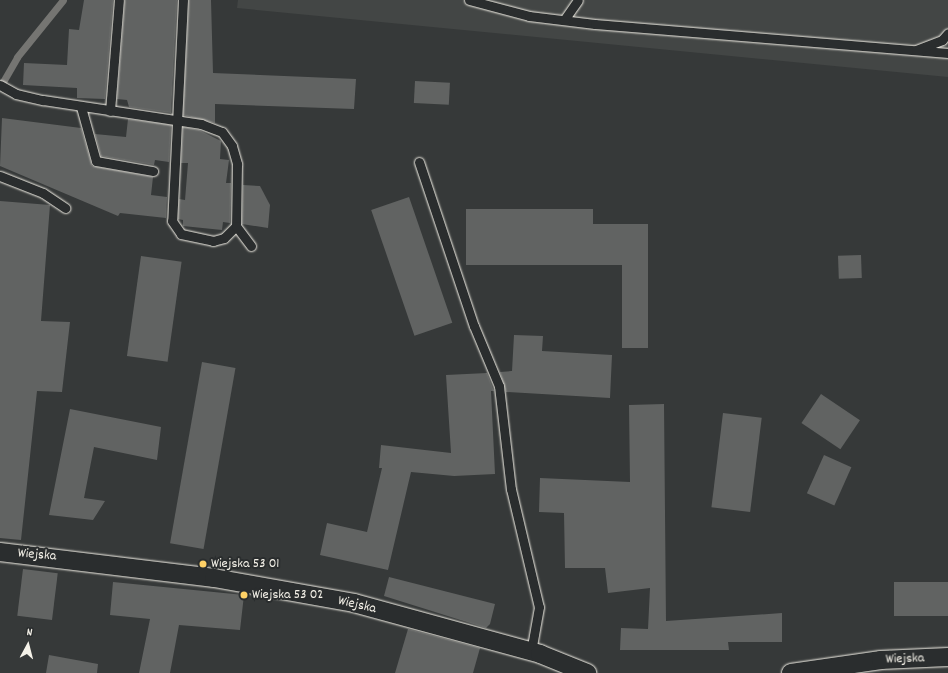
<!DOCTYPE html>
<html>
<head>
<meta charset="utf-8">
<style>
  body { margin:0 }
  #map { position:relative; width:948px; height:673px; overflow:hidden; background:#363939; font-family:Dekko,sans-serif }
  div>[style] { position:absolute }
  .built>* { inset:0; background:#434645 }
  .stream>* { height:7px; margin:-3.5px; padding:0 3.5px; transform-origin:3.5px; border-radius:3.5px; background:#757572 }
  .building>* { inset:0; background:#616362; transform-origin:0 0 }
  .roads { filter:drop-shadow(0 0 1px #f4f1e8) drop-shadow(0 0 1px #f4f1e8) }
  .lane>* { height:9px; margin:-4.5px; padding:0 4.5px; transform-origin:4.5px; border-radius:4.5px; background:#2a2d2e }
  .street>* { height:18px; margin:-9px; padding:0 9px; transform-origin:9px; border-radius:9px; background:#2a2d2e }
  .dots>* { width:11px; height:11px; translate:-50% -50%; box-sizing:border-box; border:2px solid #2a2d2e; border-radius:50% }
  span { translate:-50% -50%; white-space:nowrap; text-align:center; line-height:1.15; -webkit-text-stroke:4px #2a2d2e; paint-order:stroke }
  .street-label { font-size:14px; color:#f4f1e8 }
  .poi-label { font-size:14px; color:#f4f1e8 }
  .left { translate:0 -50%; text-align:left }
  .north { position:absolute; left:8px; top:625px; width:40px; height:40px; -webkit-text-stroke:3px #2a2d2e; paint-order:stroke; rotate:7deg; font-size:11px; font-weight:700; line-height:16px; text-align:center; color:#f4f1e8 }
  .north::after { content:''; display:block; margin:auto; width:14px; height:18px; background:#f4f1e8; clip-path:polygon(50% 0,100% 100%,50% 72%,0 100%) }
</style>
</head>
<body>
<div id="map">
  <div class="built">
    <div style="clip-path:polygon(238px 0,948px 0,948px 77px,237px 8px)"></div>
  </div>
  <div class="stream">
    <div style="left:0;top:87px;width:34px;rotate:-60deg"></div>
    <div style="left:17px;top:57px;width:73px;rotate:-51.1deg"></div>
  </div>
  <div class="building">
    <div style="clip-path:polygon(84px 0,113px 0,105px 99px,77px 98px,77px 88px,23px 85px,24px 63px,67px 65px,69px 29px,79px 30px)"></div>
    <div style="clip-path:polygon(125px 0,177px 0,171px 113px,129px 107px,127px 100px,117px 99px)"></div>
    <div style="clip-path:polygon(189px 0,211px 0,213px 73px,356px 79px,354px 109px,215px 104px,215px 123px,183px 115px)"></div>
    <div style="left:415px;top:81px;width:35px;height:22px;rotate:3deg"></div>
    <div style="clip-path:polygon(2px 118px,81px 128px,92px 166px,153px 177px,151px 195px,167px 197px,166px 218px,120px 213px,118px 216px,0 166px)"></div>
    <div style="clip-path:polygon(128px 119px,171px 125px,169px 162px,155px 160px,154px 165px,101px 156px,95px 134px,126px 137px)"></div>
    <div style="clip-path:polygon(183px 127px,199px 130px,221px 141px,220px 159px,229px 160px,226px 183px,231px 183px,230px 223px,223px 222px,222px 230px,183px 226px,183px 220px,178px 219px,179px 199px,185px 200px,188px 163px,181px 163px)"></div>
    <div style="clip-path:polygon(243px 185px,260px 186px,270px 205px,268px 228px,242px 224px)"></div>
    <div style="left:409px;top:197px;width:133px;height:40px;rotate:71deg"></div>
    <div style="clip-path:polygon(0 201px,50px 205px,41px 321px,70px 322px,62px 392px,37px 391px,21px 540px,0 538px)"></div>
    <div style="clip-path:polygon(466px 209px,593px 209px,593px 224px,648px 224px,648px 348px,622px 348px,622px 265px,466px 265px)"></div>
    <div style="left:861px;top:255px;width:23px;height:23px;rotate:88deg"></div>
    <div style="left:141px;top:256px;width:41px;height:101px;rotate:8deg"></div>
    <div style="clip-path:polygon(514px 335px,543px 336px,542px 351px,612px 355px,610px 398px,506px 392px,500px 372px,512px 371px)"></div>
    <div style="left:202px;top:362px;width:34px;height:184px;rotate:10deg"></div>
    <div style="clip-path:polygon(487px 373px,494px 391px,491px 391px,495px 474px,454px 476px,411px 472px,388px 570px,320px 555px,327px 523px,367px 532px,382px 468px,379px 468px,381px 445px,451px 453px,446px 375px)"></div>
    <div style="left:821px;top:394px;width:47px;height:35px;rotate:34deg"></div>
    <div style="clip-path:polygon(664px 404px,666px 621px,782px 613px,782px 642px,728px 642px,729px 650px,620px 650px,621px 628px,648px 629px,650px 588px,608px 593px,605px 568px,565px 568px,564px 513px,539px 512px,540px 478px,630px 482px,629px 405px)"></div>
    <div style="clip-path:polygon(70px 409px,161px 427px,157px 460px,94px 447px,84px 498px,105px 501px,93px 520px,49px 515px)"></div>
    <div style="left:723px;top:413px;width:39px;height:95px;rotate:7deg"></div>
    <div style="left:824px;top:455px;width:30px;height:42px;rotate:24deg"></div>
    <div style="left:23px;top:569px;width:35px;height:47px;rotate:7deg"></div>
    <div style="clip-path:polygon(389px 577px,495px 604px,490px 624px,486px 628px,384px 596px)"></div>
    <div style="clip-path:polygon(113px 582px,244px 595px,240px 630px,179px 625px,170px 673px,139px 673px,150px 619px,110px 615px)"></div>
    <div style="left:948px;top:582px;width:34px;height:54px;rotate:90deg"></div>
    <div style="clip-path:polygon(408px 629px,480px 648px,473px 673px,395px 673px)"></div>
    <div style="clip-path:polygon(49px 655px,98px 664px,97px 673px,46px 673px)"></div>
  </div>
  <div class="roads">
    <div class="lane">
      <div style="left:183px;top:0;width:221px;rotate:92.8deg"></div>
      <div style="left:172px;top:221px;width:16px;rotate:55deg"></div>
      <div style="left:181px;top:234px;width:33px;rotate:12deg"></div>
      <div style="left:213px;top:241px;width:11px;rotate:-15deg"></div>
      <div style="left:224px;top:238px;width:17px;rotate:-45deg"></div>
      <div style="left:469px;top:0;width:62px;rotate:14.9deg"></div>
      <div style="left:529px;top:16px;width:66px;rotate:6.9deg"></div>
      <div style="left:595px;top:24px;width:354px;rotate:4.7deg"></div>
      <div style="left:564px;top:20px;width:24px;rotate:-55deg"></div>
      <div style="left:916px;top:50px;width:28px;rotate:-21deg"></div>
      <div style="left:942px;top:40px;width:9px;rotate:-49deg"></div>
      <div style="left:0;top:85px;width:18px;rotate:29deg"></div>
      <div style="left:16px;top:94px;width:28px;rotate:13deg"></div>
      <div style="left:43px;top:100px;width:160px;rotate:8.6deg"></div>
      <div style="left:201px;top:124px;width:22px;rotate:21deg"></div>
      <div style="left:222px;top:132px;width:17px;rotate:54deg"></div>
      <div style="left:232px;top:146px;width:19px;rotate:74deg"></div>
      <div style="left:237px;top:164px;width:62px;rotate:90.9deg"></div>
      <div style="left:236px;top:226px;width:25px;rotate:53deg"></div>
      <div style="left:81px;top:107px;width:56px;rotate:74.5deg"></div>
      <div style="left:96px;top:161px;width:58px;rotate:10deg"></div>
      <div style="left:110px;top:111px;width:111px;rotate:-85.4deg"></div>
      <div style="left:419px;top:162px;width:173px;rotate:71.5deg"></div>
      <div style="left:474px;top:326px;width:65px;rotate:67.4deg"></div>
      <div style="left:499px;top:386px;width:104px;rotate:83.4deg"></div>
      <div style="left:511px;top:489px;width:121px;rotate:76.7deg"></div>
      <div style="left:539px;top:607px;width:46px;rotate:100.1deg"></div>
      <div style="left:0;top:176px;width:46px;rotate:21.6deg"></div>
      <div style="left:43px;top:193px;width:27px;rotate:34deg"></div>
    </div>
    <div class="street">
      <div style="left:0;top:552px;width:216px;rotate:6.9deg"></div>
      <div style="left:214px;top:578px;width:142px;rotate:10.1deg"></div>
      <div style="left:354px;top:603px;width:193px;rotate:15.3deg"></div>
      <div style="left:540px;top:654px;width:51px;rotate:22deg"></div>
      <div style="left:791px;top:673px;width:91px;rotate:-8.2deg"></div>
      <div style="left:881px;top:660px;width:67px;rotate:-2.6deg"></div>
    </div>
  </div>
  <div class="dots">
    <div style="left:203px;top:564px;background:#ffd166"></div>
    <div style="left:244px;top:595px;background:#ffd166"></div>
  </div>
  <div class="street-label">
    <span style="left:37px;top:555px;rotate:5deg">Wiejska</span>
    <span style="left:357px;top:605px;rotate:13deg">Wiejska</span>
    <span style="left:905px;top:659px;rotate:-2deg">Wiejska</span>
  </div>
  <div class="poi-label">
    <span class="left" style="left:211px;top:564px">Wiejska 53 01</span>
    <span class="left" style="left:252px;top:595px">Wiejska 53 02</span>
  </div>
  <div class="north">N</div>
</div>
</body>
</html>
